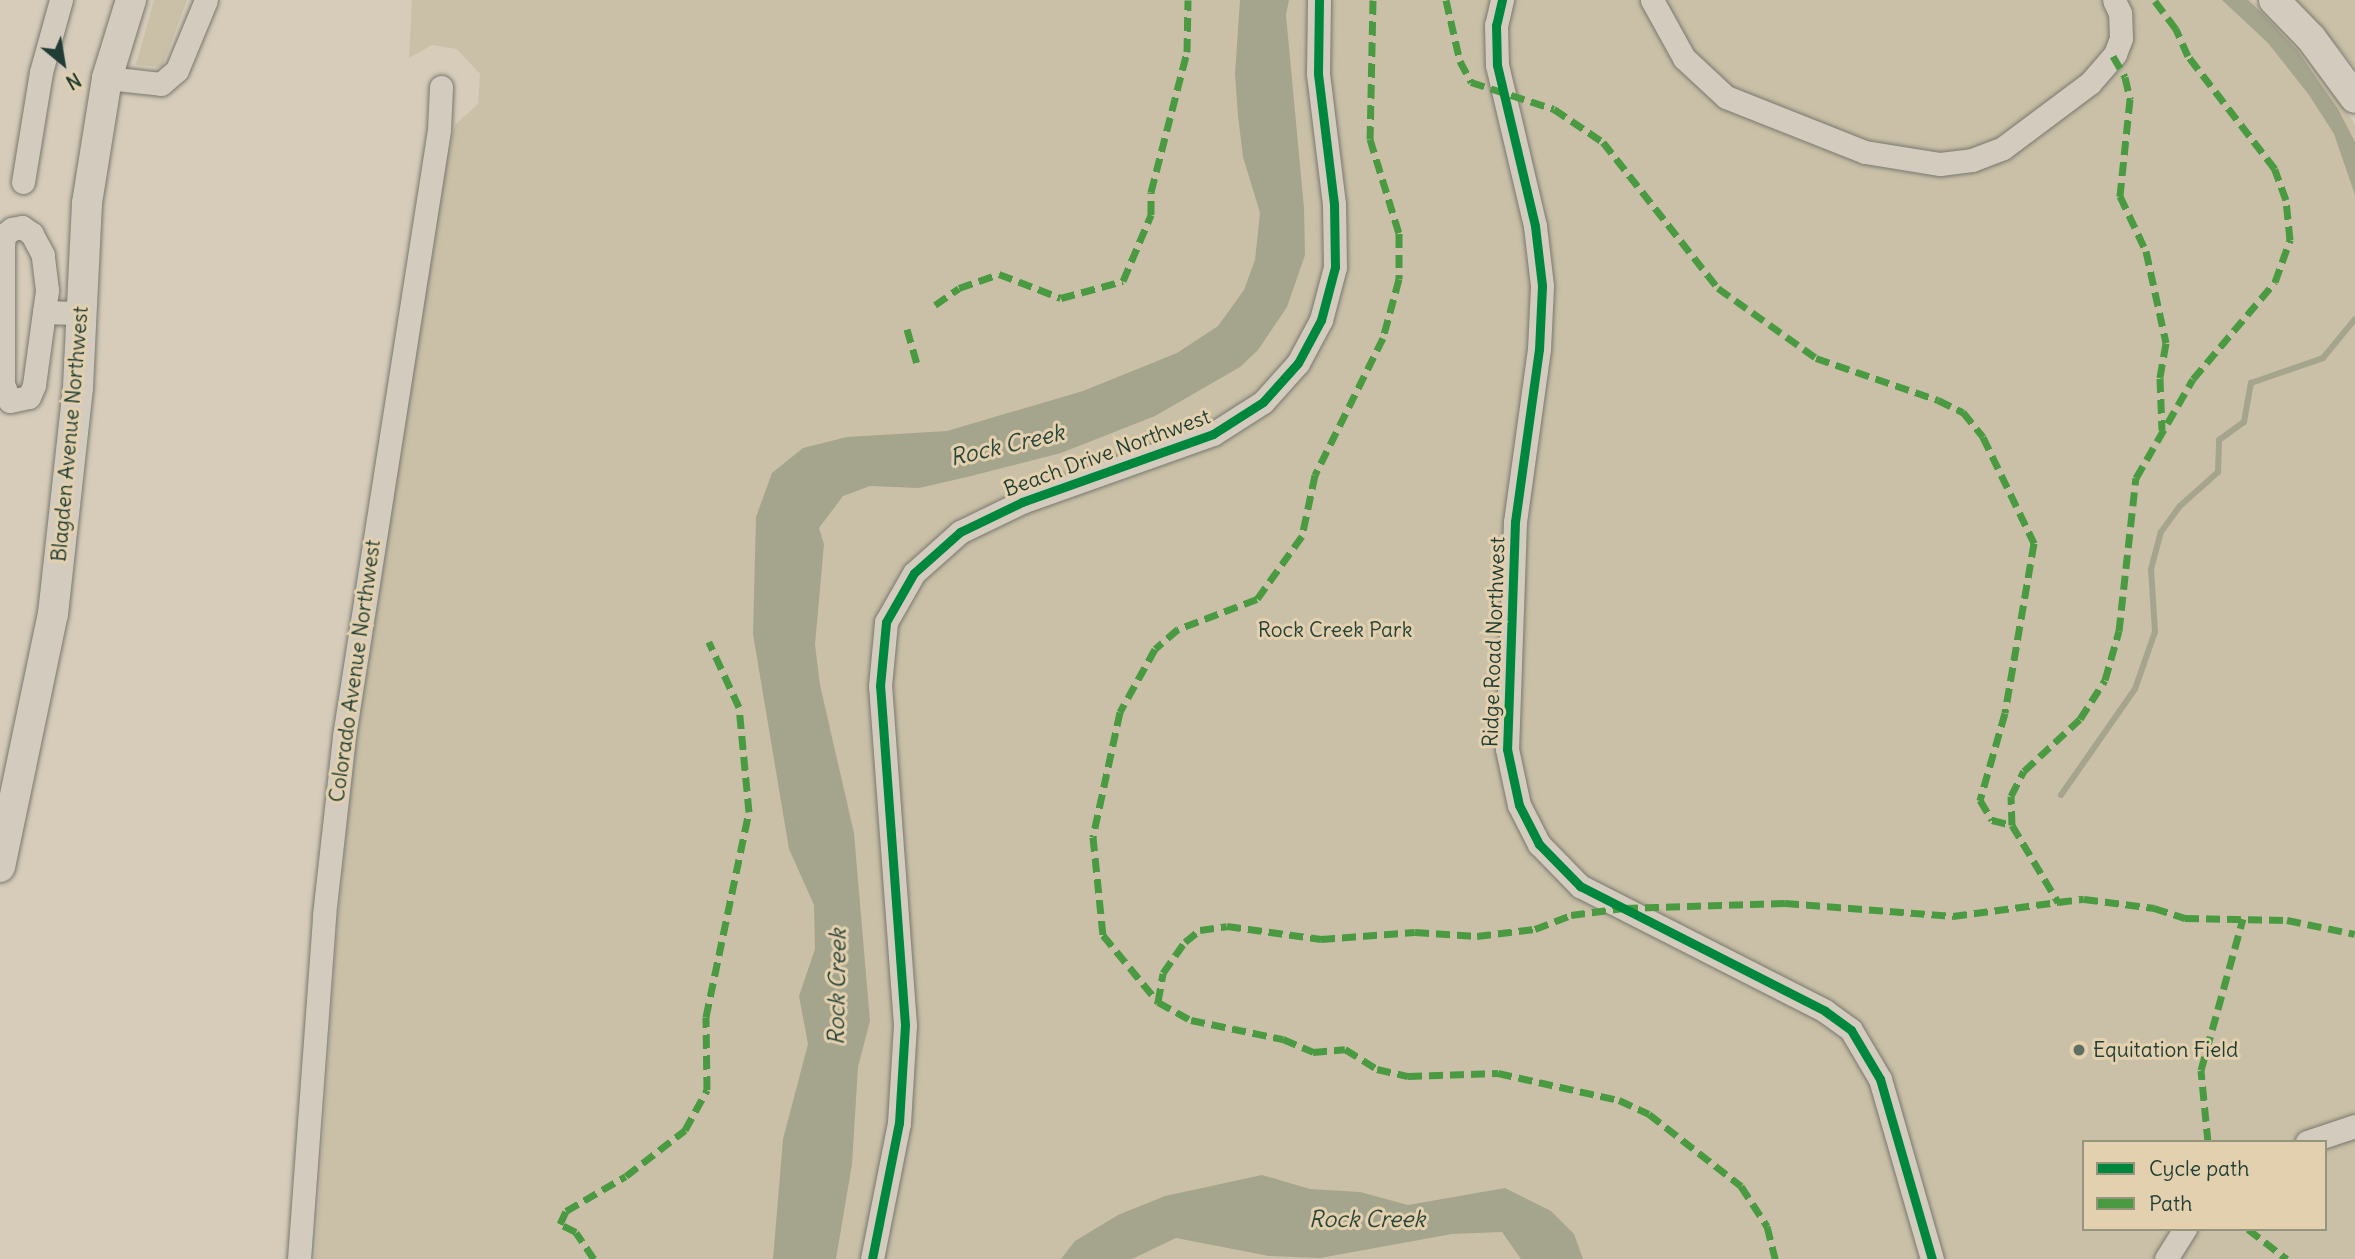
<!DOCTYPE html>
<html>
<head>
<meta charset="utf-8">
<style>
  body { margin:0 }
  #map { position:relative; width:2355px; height:1259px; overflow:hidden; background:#d7ccba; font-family:Delius,sans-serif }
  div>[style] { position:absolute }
  .green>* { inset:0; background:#cac0a7 }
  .water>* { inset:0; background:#a5a48d }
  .stream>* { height:6px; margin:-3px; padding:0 3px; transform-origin:3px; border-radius:3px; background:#a5a48d }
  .roads { filter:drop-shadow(0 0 2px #77786e) drop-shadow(0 0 2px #77786e) }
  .minor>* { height:23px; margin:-11.5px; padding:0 11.5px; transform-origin:11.5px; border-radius:11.5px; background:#d3cbbe }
  .major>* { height:30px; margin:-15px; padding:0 15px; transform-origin:15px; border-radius:15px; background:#d3cbbe }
  .quiet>* { height:7px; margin-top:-3.5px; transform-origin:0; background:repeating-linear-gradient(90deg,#4a9a42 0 14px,transparent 0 21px) }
  .cycleway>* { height:9px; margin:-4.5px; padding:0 4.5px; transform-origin:4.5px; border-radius:4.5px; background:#00873e }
  .dots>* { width:19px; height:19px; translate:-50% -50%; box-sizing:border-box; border:4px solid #e3d0ae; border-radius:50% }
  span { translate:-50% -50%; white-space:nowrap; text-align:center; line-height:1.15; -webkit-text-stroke:6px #e3d0ae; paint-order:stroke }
  .street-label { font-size:21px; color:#1f3d34 }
  .park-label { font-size:21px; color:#274339 }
  .poi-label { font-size:21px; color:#1f3d34 }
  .left { translate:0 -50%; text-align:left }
  .water-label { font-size:23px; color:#2a463b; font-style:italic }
  .legend { position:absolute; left:2082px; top:1140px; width:245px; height:91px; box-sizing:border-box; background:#e3d0ae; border:2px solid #95957d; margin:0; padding:9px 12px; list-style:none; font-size:21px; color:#1f3d34 }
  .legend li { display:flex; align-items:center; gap:14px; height:35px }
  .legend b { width:35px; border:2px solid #95957d }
  .north { position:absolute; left:28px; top:28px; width:70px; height:70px; -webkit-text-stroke:5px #e3d0ae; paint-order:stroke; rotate:150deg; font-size:19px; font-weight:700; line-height:28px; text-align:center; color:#1f3d34 }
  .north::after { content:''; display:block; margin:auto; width:24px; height:32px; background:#1f3d34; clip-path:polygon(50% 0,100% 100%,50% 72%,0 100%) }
</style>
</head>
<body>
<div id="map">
  <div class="green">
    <div style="clip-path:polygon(154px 0,187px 0,162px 67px,136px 65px)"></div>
    <div style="clip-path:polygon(evenodd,412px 0,2252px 0,2317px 59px,2355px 125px,2355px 1259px,315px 1259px,336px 943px,354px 754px,446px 163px,455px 125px,478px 104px,480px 74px,457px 49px,432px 45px,409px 58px,412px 0,2084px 1142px,2325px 1142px,2325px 1229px,2084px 1229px,2084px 1142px)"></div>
    <div style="clip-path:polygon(2294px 0,2355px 0,2355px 67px,2314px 19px)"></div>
  </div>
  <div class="water">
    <div style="clip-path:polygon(1240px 0,1289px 0,1286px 15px,1304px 208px,1305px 255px,1287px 307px,1258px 350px,1240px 367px,1155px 416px,1061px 453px,967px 477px,919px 488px,870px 486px,843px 496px,819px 528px,824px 544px,815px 645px,820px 685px,854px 833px,870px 1021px,858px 1067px,852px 1164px,836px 1259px,773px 1259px,783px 1139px,808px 1044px,799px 996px,815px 949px,814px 905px,789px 849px,753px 634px,756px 517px,772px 473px,803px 448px,847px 437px,947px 431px,1083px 391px,1177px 353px,1218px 326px,1244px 290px,1255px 260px,1260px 213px,1243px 157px,1238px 116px,1235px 74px)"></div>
    <div style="clip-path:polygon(2222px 0,2248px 0,2261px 12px,2297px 50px,2338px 109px,2355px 142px,2355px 195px,2334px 134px,2309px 95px,2268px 43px)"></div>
    <div style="clip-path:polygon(1262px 1175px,1310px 1189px,1360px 1192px,1408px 1205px,1505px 1188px,1551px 1211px,1574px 1234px,1583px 1259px,1521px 1259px,1502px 1232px,1452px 1234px,1320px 1258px,1269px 1256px,1176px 1238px,1132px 1259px,1061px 1259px,1075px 1241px,1118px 1215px,1165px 1196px)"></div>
  </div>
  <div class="stream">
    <div style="left:2061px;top:795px;width:129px;rotate:-55.1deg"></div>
    <div style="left:2135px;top:689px;width:60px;rotate:-70.7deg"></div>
    <div style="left:2155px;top:632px;width:63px;rotate:-93.6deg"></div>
    <div style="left:2151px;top:569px;width:38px;rotate:-75deg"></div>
    <div style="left:2161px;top:532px;width:32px;rotate:-54deg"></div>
    <div style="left:2180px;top:506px;width:51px;rotate:-41.8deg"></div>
    <div style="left:2218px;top:472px;width:32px;rotate:-88deg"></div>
    <div style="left:2219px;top:440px;width:31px;rotate:-36deg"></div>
    <div style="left:2244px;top:422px;width:40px;rotate:-80deg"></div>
    <div style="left:2251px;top:383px;width:76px;rotate:-19.1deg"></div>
    <div style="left:2323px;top:358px;width:50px;rotate:-50.6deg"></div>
  </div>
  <div class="roads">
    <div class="minor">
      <div style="left:1502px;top:0;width:26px;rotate:103deg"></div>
      <div style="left:1496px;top:25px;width:40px;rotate:88.6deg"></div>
      <div style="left:1497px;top:65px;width:165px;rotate:76.7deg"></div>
      <div style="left:1535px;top:226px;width:60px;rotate:83.3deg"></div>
      <div style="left:1542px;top:286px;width:63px;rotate:92.7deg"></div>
      <div style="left:1539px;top:349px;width:175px;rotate:97.9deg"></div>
      <div style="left:1515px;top:522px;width:227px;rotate:92deg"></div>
      <div style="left:1507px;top:749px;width:57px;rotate:77.9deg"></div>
      <div style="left:1519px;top:805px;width:44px;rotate:62.9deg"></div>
      <div style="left:1539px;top:844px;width:59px;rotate:45.7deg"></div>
      <div style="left:1580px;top:886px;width:275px;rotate:27deg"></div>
      <div style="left:1825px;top:1011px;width:32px;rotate:36deg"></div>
      <div style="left:1851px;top:1030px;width:57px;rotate:59.4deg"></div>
      <div style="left:1880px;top:1079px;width:187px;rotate:73.9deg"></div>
      <div style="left:1652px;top:0;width:66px;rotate:61.1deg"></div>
      <div style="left:1684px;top:58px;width:57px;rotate:42.9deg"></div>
      <div style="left:1726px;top:97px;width:149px;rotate:21.6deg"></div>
      <div style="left:1865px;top:152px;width:76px;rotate:9.1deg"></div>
      <div style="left:1940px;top:164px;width:32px;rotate:-7deg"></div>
      <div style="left:1972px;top:160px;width:33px;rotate:-21deg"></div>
      <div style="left:2003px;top:148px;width:109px;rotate:-36.8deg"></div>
      <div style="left:2090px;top:83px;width:38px;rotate:-49deg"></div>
      <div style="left:2115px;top:54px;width:17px;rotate:-69deg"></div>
      <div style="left:2121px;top:38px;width:25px;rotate:-92deg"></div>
      <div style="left:2120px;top:13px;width:14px;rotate:-115deg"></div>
      <div style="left:107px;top:78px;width:54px;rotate:6.3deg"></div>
      <div style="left:161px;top:84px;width:21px;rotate:-41deg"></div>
      <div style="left:177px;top:70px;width:76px;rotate:-67.5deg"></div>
      <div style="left:23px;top:182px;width:111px;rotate:-80.7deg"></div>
      <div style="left:41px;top:72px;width:75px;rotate:-74.5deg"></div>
      <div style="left:44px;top:312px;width:22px;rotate:-82deg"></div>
      <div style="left:47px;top:290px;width:35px;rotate:-97deg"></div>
      <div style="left:43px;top:255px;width:24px;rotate:-118deg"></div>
      <div style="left:32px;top:234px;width:12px;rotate:-145deg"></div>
      <div style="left:22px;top:227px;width:10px;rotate:169deg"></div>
      <div style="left:12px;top:229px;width:10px;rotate:143deg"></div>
      <div style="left:4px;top:235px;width:11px;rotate:95deg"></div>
      <div style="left:3px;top:246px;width:138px;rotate:90deg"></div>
      <div style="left:3px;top:384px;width:18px;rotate:68deg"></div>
      <div style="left:10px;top:401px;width:19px;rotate:-12deg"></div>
      <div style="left:29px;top:397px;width:13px;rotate:-67deg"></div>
      <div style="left:34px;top:385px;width:74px;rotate:-82.2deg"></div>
      <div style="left:44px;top:312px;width:38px;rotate:2deg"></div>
      <div style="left:2307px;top:1142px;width:51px;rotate:-18.4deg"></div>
      <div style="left:299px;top:1259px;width:345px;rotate:-85.8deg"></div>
      <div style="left:324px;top:915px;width:180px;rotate:-83.6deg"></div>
      <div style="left:344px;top:736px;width:613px;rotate:-81.09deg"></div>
      <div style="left:439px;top:130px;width:43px;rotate:-87.3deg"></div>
      <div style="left:872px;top:1259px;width:139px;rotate:-78.8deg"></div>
      <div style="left:899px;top:1123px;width:98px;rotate:-86.5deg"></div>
      <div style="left:905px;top:1025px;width:340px;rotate:-94.2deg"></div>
      <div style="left:880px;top:686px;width:64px;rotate:-84.6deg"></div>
      <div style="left:886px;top:622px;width:56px;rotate:-60.3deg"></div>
      <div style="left:914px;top:573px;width:62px;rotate:-41.7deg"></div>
      <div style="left:960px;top:532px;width:69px;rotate:-25.8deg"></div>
      <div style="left:1022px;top:502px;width:203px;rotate:-19.6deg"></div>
      <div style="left:1213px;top:434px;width:59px;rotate:-32.6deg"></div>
      <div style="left:1263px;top:402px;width:52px;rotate:-48.1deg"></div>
      <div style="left:1298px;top:363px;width:49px;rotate:-61.9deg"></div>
      <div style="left:1321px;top:320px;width:55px;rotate:-75.2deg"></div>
      <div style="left:1335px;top:267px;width:63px;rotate:-90.9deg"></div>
      <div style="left:1334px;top:204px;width:132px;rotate:-97deg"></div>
      <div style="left:1318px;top:73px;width:73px;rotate:-89.2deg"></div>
      <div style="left:2166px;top:1259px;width:36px;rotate:-58deg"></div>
    </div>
    <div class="major">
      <div style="left:2274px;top:0;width:53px;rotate:45.8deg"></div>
      <div style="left:2311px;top:38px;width:74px;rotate:53.7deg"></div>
      <div style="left:0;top:867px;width:258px;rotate:-78.2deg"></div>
      <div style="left:53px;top:614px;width:228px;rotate:-83.7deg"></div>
      <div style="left:78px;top:387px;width:184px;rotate:-87.2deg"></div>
      <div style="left:87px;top:203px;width:127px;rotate:-80.9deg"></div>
      <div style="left:107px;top:78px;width:82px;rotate:-72.9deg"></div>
    </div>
  </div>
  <div class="quiet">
    <div style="left:1373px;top:0;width:139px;rotate:91.2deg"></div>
    <div style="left:1370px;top:139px;width:98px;rotate:72.9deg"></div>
    <div style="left:1399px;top:233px;width:46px;rotate:90deg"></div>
    <div style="left:1399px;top:279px;width:61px;rotate:105.2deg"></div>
    <div style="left:1383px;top:338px;width:153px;rotate:116.4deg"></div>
    <div style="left:1315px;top:475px;width:62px;rotate:102deg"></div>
    <div style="left:1302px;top:536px;width:77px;rotate:125.5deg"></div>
    <div style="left:1257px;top:599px;width:85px;rotate:159.2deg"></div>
    <div style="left:1178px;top:629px;width:30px;rotate:139deg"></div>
    <div style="left:1155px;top:649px;width:72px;rotate:119.1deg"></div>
    <div style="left:1120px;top:712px;width:128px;rotate:102.2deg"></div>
    <div style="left:1093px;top:837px;width:99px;rotate:84.2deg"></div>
    <div style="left:1103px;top:935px;width:87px;rotate:50.6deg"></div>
    <div style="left:1158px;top:1002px;width:38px;rotate:29deg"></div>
    <div style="left:1191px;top:1020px;width:94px;rotate:11.7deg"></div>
    <div style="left:1283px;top:1039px;width:33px;rotate:23deg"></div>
    <div style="left:1313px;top:1052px;width:32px;rotate:-5deg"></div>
    <div style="left:1345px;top:1049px;width:38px;rotate:32deg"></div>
    <div style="left:1377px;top:1069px;width:32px;rotate:13deg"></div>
    <div style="left:1408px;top:1076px;width:90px;rotate:-1.9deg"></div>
    <div style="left:1498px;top:1073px;width:124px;rotate:12.6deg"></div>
    <div style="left:1619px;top:1100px;width:33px;rotate:25deg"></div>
    <div style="left:1649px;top:1114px;width:117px;rotate:38deg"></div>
    <div style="left:1741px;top:1186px;width:48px;rotate:57deg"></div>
    <div style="left:1767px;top:1226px;width:34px;rotate:76deg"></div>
    <div style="left:1446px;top:0;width:63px;rotate:77.1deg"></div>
    <div style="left:1460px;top:61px;width:24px;rotate:62deg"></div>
    <div style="left:1471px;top:82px;width:87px;rotate:18deg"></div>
    <div style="left:1554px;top:109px;width:59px;rotate:34deg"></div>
    <div style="left:1603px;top:142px;width:186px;rotate:51.8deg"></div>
    <div style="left:1718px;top:288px;width:120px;rotate:35.5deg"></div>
    <div style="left:1816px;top:358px;width:129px;rotate:19deg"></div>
    <div style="left:1938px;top:400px;width:28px;rotate:26deg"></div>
    <div style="left:1963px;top:412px;width:32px;rotate:51deg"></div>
    <div style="left:1983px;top:437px;width:118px;rotate:64.3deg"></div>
    <div style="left:2034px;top:543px;width:172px;rotate:99.7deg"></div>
    <div style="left:2005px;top:713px;width:91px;rotate:106deg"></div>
    <div style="left:1980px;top:800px;width:23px;rotate:59deg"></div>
    <div style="left:1992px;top:820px;width:21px;rotate:14deg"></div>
    <div style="left:2012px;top:825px;width:90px;rotate:59.1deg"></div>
    <div style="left:2058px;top:902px;width:26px;rotate:-7deg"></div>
    <div style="left:2084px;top:899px;width:71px;rotate:7.3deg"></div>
    <div style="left:2154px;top:908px;width:33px;rotate:18deg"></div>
    <div style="left:2185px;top:918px;width:102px;rotate:1.1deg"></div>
    <div style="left:2287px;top:920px;width:69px;rotate:11.6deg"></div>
    <div style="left:2113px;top:56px;width:24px;rotate:60deg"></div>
    <div style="left:2125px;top:77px;width:23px;rotate:77deg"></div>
    <div style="left:2130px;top:99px;width:98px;rotate:95.9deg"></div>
    <div style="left:2120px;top:196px;width:61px;rotate:64.7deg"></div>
    <div style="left:2146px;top:251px;width:94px;rotate:77.7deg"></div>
    <div style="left:2166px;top:343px;width:36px;rotate:100deg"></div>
    <div style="left:2160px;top:378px;width:52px;rotate:87.8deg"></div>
    <div style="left:935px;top:305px;width:29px;rotate:-35deg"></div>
    <div style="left:959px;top:288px;width:42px;rotate:-19.3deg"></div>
    <div style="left:999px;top:274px;width:66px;rotate:21.2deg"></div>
    <div style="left:1061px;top:298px;width:64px;rotate:-15.3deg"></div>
    <div style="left:1123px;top:281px;width:72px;rotate:-67deg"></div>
    <div style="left:1151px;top:215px;width:23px;rotate:-90deg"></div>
    <div style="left:1151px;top:192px;width:145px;rotate:-75.6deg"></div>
    <div style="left:1187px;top:52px;width:52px;rotate:-88.9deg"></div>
    <div style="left:907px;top:329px;width:35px;rotate:74deg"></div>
    <div style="left:2012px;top:825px;width:29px;rotate:-92deg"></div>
    <div style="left:2011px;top:796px;width:28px;rotate:-63deg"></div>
    <div style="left:2024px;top:771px;width:76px;rotate:-42.9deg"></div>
    <div style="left:2080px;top:719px;width:46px;rotate:-57.3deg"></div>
    <div style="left:2105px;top:680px;width:51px;rotate:-74.1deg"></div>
    <div style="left:2119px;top:631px;width:154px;rotate:-83.7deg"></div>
    <div style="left:2136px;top:478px;width:114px;rotate:-60.1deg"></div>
    <div style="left:2193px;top:379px;width:127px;rotate:-49.8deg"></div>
    <div style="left:2275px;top:282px;width:45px;rotate:-70.3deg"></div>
    <div style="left:2290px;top:240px;width:40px;rotate:-95.7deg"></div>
    <div style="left:2286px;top:200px;width:33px;rotate:-110deg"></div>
    <div style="left:2275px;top:169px;width:143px;rotate:-127.6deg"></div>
    <div style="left:2188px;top:56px;width:30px;rotate:-114deg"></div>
    <div style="left:2176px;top:29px;width:36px;rotate:-127deg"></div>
    <div style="left:1158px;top:1002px;width:29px;rotate:-80deg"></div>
    <div style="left:1163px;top:973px;width:38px;rotate:-55deg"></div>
    <div style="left:1185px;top:942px;width:19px;rotate:-39deg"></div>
    <div style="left:1200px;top:930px;width:27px;rotate:-8deg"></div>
    <div style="left:1227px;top:926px;width:95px;rotate:7.9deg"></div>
    <div style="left:1321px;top:939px;width:94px;rotate:-4.3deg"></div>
    <div style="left:1415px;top:932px;width:62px;rotate:3.7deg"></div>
    <div style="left:1477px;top:936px;width:58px;rotate:-6.9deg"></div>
    <div style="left:1535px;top:929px;width:39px;rotate:-21deg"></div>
    <div style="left:1571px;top:915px;width:53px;rotate:-7.5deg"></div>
    <div style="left:1624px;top:908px;width:161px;rotate:-1.8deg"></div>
    <div style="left:1785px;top:903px;width:169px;rotate:4.4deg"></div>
    <div style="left:1953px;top:916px;width:106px;rotate:-7.6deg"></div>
    <div style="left:2208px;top:1142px;width:72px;rotate:-95.6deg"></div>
    <div style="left:2201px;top:1070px;width:157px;rotate:-74.5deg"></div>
    <div style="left:2248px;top:1229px;width:49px;rotate:37.6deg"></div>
    <div style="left:594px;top:1259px;width:32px;rotate:-124deg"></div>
    <div style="left:576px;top:1232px;width:18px;rotate:-153deg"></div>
    <div style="left:560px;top:1224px;width:14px;rotate:-65deg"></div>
    <div style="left:566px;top:1211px;width:69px;rotate:-30.3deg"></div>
    <div style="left:626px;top:1176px;width:75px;rotate:-37.9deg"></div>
    <div style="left:685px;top:1130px;width:46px;rotate:-61.2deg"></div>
    <div style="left:707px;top:1090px;width:73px;rotate:-90.8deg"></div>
    <div style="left:706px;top:1017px;width:209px;rotate:-78.2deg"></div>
    <div style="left:749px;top:812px;width:105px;rotate:-95.4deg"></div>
    <div style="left:739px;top:707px;width:72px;rotate:-114.8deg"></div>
  </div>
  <div class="cycleway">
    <div style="left:1502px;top:0;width:26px;rotate:103deg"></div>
    <div style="left:1496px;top:25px;width:40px;rotate:88.6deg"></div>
    <div style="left:1497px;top:65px;width:165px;rotate:76.7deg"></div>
    <div style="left:1535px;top:226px;width:60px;rotate:83.3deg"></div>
    <div style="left:1542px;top:286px;width:63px;rotate:92.7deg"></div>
    <div style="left:1539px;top:349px;width:175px;rotate:97.9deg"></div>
    <div style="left:1515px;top:522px;width:227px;rotate:92deg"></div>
    <div style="left:1507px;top:749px;width:57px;rotate:77.9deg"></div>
    <div style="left:1519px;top:805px;width:44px;rotate:62.9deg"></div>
    <div style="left:1539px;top:844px;width:59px;rotate:45.7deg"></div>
    <div style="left:1580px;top:886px;width:275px;rotate:27deg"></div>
    <div style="left:1825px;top:1011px;width:32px;rotate:36deg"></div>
    <div style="left:1851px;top:1030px;width:57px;rotate:59.4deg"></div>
    <div style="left:1880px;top:1079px;width:187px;rotate:73.9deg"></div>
    <div style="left:872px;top:1259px;width:139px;rotate:-78.8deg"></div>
    <div style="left:899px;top:1123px;width:98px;rotate:-86.5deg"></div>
    <div style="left:905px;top:1025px;width:340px;rotate:-94.2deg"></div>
    <div style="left:880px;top:686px;width:64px;rotate:-84.6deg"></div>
    <div style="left:886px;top:622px;width:56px;rotate:-60.3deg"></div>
    <div style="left:914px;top:573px;width:62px;rotate:-41.7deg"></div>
    <div style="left:960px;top:532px;width:69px;rotate:-25.8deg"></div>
    <div style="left:1022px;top:502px;width:203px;rotate:-19.6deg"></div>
    <div style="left:1213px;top:434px;width:59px;rotate:-32.6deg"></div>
    <div style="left:1263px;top:402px;width:52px;rotate:-48.1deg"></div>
    <div style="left:1298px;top:363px;width:49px;rotate:-61.9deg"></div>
    <div style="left:1321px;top:320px;width:55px;rotate:-75.2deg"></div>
    <div style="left:1335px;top:267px;width:63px;rotate:-90.9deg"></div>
    <div style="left:1334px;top:204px;width:132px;rotate:-97deg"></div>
    <div style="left:1318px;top:73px;width:73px;rotate:-89.2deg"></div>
  </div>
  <div class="dots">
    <div style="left:2079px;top:1050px;background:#5f6f63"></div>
  </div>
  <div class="street-label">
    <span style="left:70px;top:434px;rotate:-85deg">Blagden Avenue Northwest</span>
    <span style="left:1107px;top:453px;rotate:-20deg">Beach Drive Northwest</span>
    <span style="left:1494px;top:642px;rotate:-88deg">Ridge Road Northwest</span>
    <span style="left:355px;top:671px;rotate:-82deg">Colorado Avenue Northwest</span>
  </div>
  <div class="park-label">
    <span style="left:1335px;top:630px">Rock Creek Park</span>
  </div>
  <div class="poi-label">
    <span class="left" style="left:2093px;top:1050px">Equitation Field</span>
  </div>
  <div class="water-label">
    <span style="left:1007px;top:445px;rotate:-13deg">Rock Creek</span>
    <span style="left:837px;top:987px;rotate:-89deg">Rock Creek</span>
    <span style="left:1367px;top:1219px">Rock Creek</span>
  </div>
  <ul class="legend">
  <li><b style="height:9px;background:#00873e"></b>Cycle path</li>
  <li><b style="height:9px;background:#4a9a42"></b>Path</li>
  </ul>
  <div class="north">N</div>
</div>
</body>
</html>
